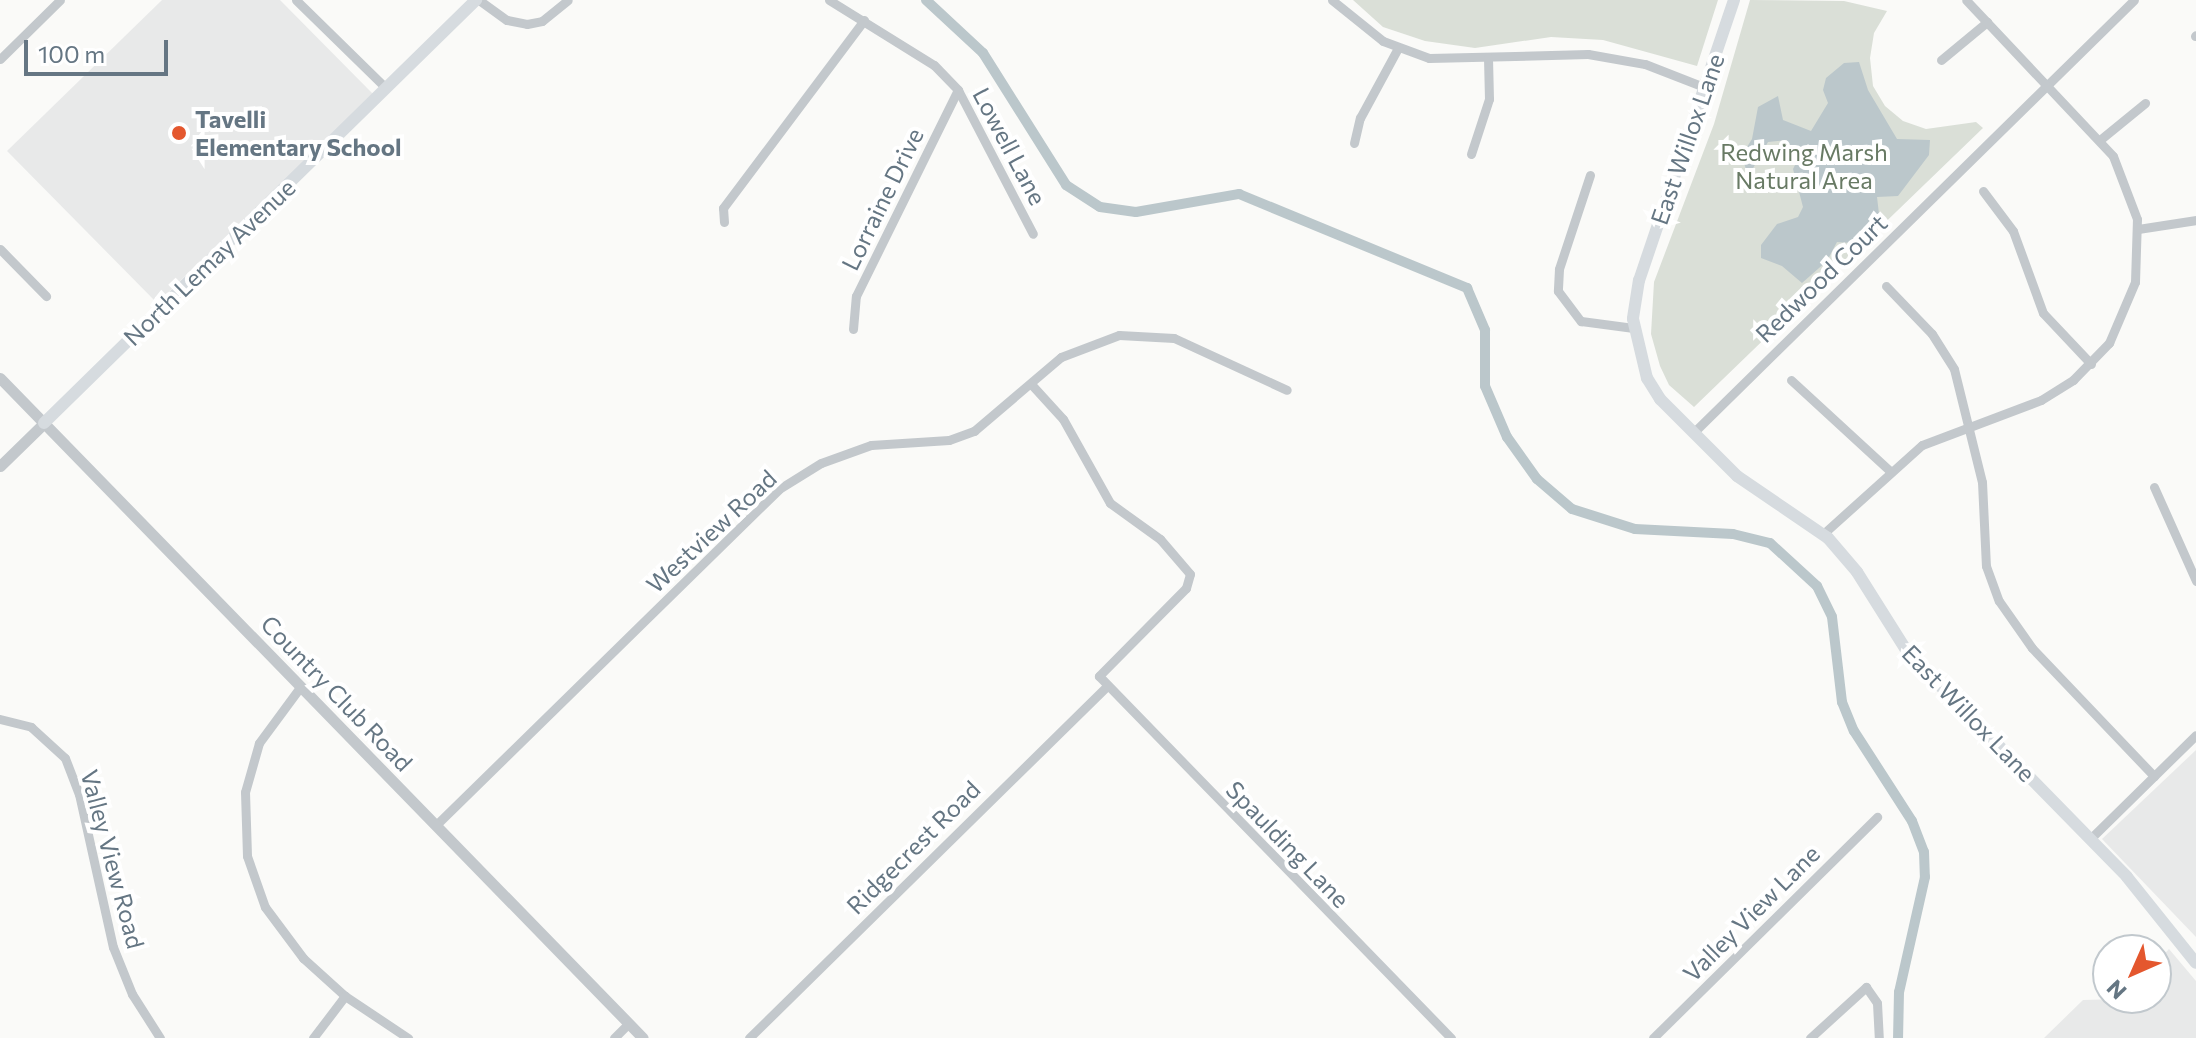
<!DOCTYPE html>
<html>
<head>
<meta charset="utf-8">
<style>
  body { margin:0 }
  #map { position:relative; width:2196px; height:1038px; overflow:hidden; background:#fafaf8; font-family:Commissioner,sans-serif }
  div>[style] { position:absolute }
  .built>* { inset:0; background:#e8e9e9 }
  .green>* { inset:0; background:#dadfd7 }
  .water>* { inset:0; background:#bbc7cb }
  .canal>* { height:10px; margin:-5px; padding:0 5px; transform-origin:5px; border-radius:5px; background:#bbc7cb }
  .minor>* { height:9px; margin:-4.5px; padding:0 4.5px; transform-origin:4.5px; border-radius:4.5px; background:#c3c8cc }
  .tertiary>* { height:11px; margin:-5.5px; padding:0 5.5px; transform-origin:5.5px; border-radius:5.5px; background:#c3c8cc }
  .secondary>* { height:12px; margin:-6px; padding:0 6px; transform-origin:6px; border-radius:6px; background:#d6dbdf }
  .dots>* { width:22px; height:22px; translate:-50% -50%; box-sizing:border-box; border:4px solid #fff; border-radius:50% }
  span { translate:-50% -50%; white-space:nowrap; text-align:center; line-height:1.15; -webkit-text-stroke:8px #fff; paint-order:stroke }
  .poi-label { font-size:24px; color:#657683; font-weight:700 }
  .left { translate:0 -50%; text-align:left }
  .street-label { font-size:24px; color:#657683 }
  .park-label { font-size:24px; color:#687a64 }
  .north { position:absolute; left:2092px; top:934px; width:80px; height:80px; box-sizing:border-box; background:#fff; border:2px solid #c1c8cd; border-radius:50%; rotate:225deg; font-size:22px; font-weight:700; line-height:32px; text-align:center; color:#657683 }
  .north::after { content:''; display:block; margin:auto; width:28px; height:36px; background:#e4572e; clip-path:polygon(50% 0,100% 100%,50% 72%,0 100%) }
  .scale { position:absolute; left:24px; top:40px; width:144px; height:36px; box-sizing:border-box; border:4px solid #657683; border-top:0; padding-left:10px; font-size:24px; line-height:28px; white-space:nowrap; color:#657683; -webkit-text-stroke:6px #fff; paint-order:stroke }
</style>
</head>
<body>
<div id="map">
  <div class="built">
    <div style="clip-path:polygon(162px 0,280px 0,374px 95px,157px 303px,7px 151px)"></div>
    <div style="clip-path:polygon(2196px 750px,2196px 937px,2102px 839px)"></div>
    <div style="clip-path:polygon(2169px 949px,2196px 981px,2196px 1038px,2044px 1038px,2083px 1000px,2156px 998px,2156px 963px)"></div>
  </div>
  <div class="green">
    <div style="clip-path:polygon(1353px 0,1718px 0,1697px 66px,1603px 40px,1551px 37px,1475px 48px,1425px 41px,1383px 27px)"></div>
    <div style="clip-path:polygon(1750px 0,1844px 1px,1887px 11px,1874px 33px,1870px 58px,1873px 86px,1885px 106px,1903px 121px,1926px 129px,1976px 122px,1983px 128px,1694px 407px,1669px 385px,1660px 366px,1651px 334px,1654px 282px,1714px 124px)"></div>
  </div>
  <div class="water">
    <div style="clip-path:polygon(1859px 62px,1868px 90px,1897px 139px,1930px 140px,1929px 155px,1898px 196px,1877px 197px,1879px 214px,1852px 243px,1837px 242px,1827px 261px,1802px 283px,1782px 266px,1761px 258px,1761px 245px,1777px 224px,1798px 217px,1803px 207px,1793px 169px,1799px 157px,1786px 140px,1768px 142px,1748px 177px,1742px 155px,1752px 139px,1758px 107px,1778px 96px,1783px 120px,1811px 131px,1828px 103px,1823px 90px,1826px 78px,1844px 63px)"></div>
  </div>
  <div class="canal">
    <div style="left:926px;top:0;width:78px;rotate:42.9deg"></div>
    <div style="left:983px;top:53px;width:156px;rotate:57.8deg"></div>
    <div style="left:1066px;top:185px;width:40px;rotate:32.9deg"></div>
    <div style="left:1100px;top:207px;width:36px;rotate:8deg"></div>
    <div style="left:1136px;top:212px;width:105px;rotate:-9.9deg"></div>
    <div style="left:1239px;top:194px;width:247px;rotate:22.4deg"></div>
    <div style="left:1467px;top:288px;width:46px;rotate:66.8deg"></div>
    <div style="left:1485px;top:330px;width:56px;rotate:90deg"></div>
    <div style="left:1485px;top:386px;width:56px;rotate:66.7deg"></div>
    <div style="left:1507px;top:437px;width:52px;rotate:54.5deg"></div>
    <div style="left:1537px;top:479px;width:46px;rotate:40.6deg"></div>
    <div style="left:1572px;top:509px;width:66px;rotate:17.6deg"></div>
    <div style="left:1635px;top:529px;width:98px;rotate:2.9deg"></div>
    <div style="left:1733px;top:534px;width:38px;rotate:14deg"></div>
    <div style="left:1770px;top:543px;width:64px;rotate:42.5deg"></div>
    <div style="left:1817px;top:586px;width:34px;rotate:64deg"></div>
    <div style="left:1832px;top:617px;width:86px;rotate:83.3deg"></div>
    <div style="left:1842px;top:702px;width:31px;rotate:68deg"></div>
    <div style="left:1854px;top:731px;width:107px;rotate:57.2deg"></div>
    <div style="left:1912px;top:821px;width:33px;rotate:69deg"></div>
    <div style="left:1924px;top:852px;width:25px;rotate:88deg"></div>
    <div style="left:1925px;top:877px;width:118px;rotate:102.7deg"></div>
    <div style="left:1899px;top:992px;width:46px;rotate:91.2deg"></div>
  </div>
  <div class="minor">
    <div style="left:296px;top:0;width:126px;rotate:44.4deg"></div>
    <div style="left:479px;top:0;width:34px;rotate:36deg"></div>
    <div style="left:507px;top:20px;width:20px;rotate:11deg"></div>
    <div style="left:527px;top:24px;width:15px;rotate:-11deg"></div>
    <div style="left:542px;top:21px;width:33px;rotate:-39deg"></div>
    <div style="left:829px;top:0;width:123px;rotate:31.8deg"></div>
    <div style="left:934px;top:65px;width:35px;rotate:46deg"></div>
    <div style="left:958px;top:90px;width:162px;rotate:62.5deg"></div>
    <div style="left:1332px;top:0;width:65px;rotate:38.8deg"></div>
    <div style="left:1383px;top:41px;width:49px;rotate:20.3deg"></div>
    <div style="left:1429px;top:58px;width:159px;rotate:-1.4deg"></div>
    <div style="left:1588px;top:54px;width:58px;rotate:10deg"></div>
    <div style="left:1645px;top:64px;width:63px;rotate:21.3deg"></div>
    <div style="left:2195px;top:36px;width:1px;rotate:-45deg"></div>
    <div style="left:0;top:59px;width:84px;rotate:-44.5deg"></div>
    <div style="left:1941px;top:60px;width:60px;rotate:-39.6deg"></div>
    <div style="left:2101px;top:139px;width:57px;rotate:-39.3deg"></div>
    <div style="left:1354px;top:143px;width:26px;rotate:-77deg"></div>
    <div style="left:1360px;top:118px;width:80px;rotate:-61.5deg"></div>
    <div style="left:1471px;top:154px;width:58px;rotate:-71.9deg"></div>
    <div style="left:1489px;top:99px;width:41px;rotate:-91.4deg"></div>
    <div style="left:1590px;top:175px;width:99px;rotate:108.3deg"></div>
    <div style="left:1559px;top:269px;width:22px;rotate:93deg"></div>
    <div style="left:1558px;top:291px;width:38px;rotate:53deg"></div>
    <div style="left:1581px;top:321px;width:53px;rotate:7.5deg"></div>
    <div style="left:1983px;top:191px;width:50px;rotate:53.1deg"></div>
    <div style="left:2013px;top:231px;width:87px;rotate:69.9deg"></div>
    <div style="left:2043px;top:313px;width:70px;rotate:46.7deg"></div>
    <div style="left:724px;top:222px;width:14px;rotate:-94deg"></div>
    <div style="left:723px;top:208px;width:235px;rotate:-53.1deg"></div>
    <div style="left:2138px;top:229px;width:59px;rotate:-8.8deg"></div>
    <div style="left:0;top:249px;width:66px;rotate:45.6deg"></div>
    <div style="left:1886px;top:286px;width:66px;rotate:46.2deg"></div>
    <div style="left:1932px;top:334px;width:41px;rotate:57.8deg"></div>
    <div style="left:1954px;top:369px;width:116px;rotate:76.1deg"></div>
    <div style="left:1982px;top:482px;width:84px;rotate:87.3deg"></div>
    <div style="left:1986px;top:566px;width:37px;rotate:70deg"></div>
    <div style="left:1999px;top:601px;width:57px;rotate:54.9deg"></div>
    <div style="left:2032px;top:648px;width:177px;rotate:46.4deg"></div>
    <div style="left:853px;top:329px;width:33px;rotate:-85deg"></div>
    <div style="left:856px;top:296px;width:230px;rotate:-63.7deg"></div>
    <div style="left:1791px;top:380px;width:133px;rotate:42.6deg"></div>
    <div style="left:1031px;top:384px;width:47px;rotate:47.6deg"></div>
    <div style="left:1063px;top:419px;width:96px;rotate:60.8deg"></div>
    <div style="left:1110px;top:503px;width:62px;rotate:35.8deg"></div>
    <div style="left:1160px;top:539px;width:46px;rotate:49.4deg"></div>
    <div style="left:1190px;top:574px;width:15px;rotate:106deg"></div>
    <div style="left:1186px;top:588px;width:124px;rotate:134.7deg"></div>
    <div style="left:1099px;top:676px;width:505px;rotate:45.8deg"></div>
    <div style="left:1693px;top:433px;width:618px;rotate:-44.48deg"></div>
    <div style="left:2154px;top:487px;width:103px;rotate:65.9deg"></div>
    <div style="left:1823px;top:534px;width:133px;rotate:-42deg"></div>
    <div style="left:1922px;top:445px;width:127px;rotate:-20.7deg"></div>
    <div style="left:2041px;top:400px;width:38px;rotate:-32deg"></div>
    <div style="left:2073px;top:380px;width:52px;rotate:-45.8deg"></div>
    <div style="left:2109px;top:343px;width:66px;rotate:-66.9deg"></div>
    <div style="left:2135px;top:282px;width:63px;rotate:-88.2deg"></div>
    <div style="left:2137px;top:219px;width:67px;rotate:-110.9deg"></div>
    <div style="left:2113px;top:156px;width:214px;rotate:-133.3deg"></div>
    <div style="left:301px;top:686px;width:71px;rotate:126.4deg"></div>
    <div style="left:259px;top:743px;width:51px;rotate:105.9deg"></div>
    <div style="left:245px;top:792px;width:64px;rotate:88.2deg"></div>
    <div style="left:247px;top:856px;width:54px;rotate:70.6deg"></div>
    <div style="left:265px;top:907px;width:64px;rotate:53.3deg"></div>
    <div style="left:303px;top:958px;width:57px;rotate:42.1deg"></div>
    <div style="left:345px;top:996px;width:76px;rotate:33.7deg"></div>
    <div style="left:0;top:719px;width:32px;rotate:14deg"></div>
    <div style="left:31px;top:727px;width:46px;rotate:42.4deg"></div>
    <div style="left:65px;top:758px;width:39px;rotate:69deg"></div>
    <div style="left:79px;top:794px;width:157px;rotate:77.5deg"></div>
    <div style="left:113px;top:947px;width:51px;rotate:68deg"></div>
    <div style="left:132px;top:994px;width:52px;rotate:57.5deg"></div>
    <div style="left:436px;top:825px;width:480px;rotate:-44.4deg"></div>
    <div style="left:779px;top:489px;width:49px;rotate:-31.8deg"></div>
    <div style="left:821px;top:463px;width:53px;rotate:-19.8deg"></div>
    <div style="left:871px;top:445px;width:78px;rotate:-3.7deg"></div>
    <div style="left:949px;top:440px;width:27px;rotate:-20deg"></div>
    <div style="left:974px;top:431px;width:114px;rotate:-40.4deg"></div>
    <div style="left:1061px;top:357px;width:62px;rotate:-20.8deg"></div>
    <div style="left:1119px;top:335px;width:55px;rotate:3.1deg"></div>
    <div style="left:1174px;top:338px;width:124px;rotate:24.7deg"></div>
    <div style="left:2090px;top:839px;width:148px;rotate:-44.5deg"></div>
    <div style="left:313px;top:1038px;width:53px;rotate:-52.7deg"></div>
    <div style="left:614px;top:1038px;width:21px;rotate:-45deg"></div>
    <div style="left:749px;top:1038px;width:501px;rotate:-44.51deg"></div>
    <div style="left:1653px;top:1038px;width:315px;rotate:-44.6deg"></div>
    <div style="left:1810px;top:1038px;width:76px;rotate:-42.3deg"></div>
    <div style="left:1866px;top:987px;width:19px;rotate:55deg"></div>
    <div style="left:1877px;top:1003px;width:35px;rotate:87deg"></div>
  </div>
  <div class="tertiary">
    <div style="left:0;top:378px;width:921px;rotate:45.75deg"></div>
    <div style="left:0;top:466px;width:62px;rotate:-44.3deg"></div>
  </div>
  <div class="secondary">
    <div style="left:1734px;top:0;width:296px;rotate:108.7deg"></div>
    <div style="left:1639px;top:280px;width:39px;rotate:99deg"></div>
    <div style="left:1633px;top:319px;width:61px;rotate:76.7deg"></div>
    <div style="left:1647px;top:378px;width:25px;rotate:58deg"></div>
    <div style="left:1660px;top:399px;width:109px;rotate:45deg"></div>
    <div style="left:1737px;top:476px;width:110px;rotate:34.3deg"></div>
    <div style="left:1828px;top:538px;width:45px;rotate:49.5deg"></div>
    <div style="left:1857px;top:572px;width:96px;rotate:57.8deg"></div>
    <div style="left:1908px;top:653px;width:313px;rotate:45.6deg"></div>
    <div style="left:2127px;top:877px;width:110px;rotate:51.3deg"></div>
    <div style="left:44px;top:423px;width:605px;rotate:-44.4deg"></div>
  </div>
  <div class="dots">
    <div style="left:179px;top:133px;background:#e4572e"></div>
  </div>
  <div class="poi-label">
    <span class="left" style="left:195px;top:133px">Tavelli<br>Elementary School</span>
  </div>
  <div class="street-label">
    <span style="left:1687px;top:139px;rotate:-71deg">East Willox Lane</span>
    <span style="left:1010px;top:146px;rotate:62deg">Lowell Lane</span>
    <span style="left:882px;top:199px;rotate:-64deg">Lorraine Drive</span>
    <span style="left:209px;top:262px;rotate:-44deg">North Lemay Avenue</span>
    <span style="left:1821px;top:278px;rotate:-44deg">Redwood Court</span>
    <span style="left:711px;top:531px;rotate:-43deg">Westview Road</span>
    <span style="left:337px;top:693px;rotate:46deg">Country Club Road</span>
    <span style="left:1969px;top:713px;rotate:46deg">East Willox Lane</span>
    <span style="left:1288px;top:844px;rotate:46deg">Spaulding Lane</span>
    <span style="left:913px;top:847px;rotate:-45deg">Ridgecrest Road</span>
    <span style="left:113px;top:859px;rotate:75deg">Valley View Road</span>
    <span style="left:1751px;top:913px;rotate:-45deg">Valley View Lane</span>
  </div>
  <div class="park-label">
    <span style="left:1804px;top:166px">Redwing Marsh<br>Natural Area</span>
  </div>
  <div class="north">N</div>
  <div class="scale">100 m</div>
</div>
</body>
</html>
